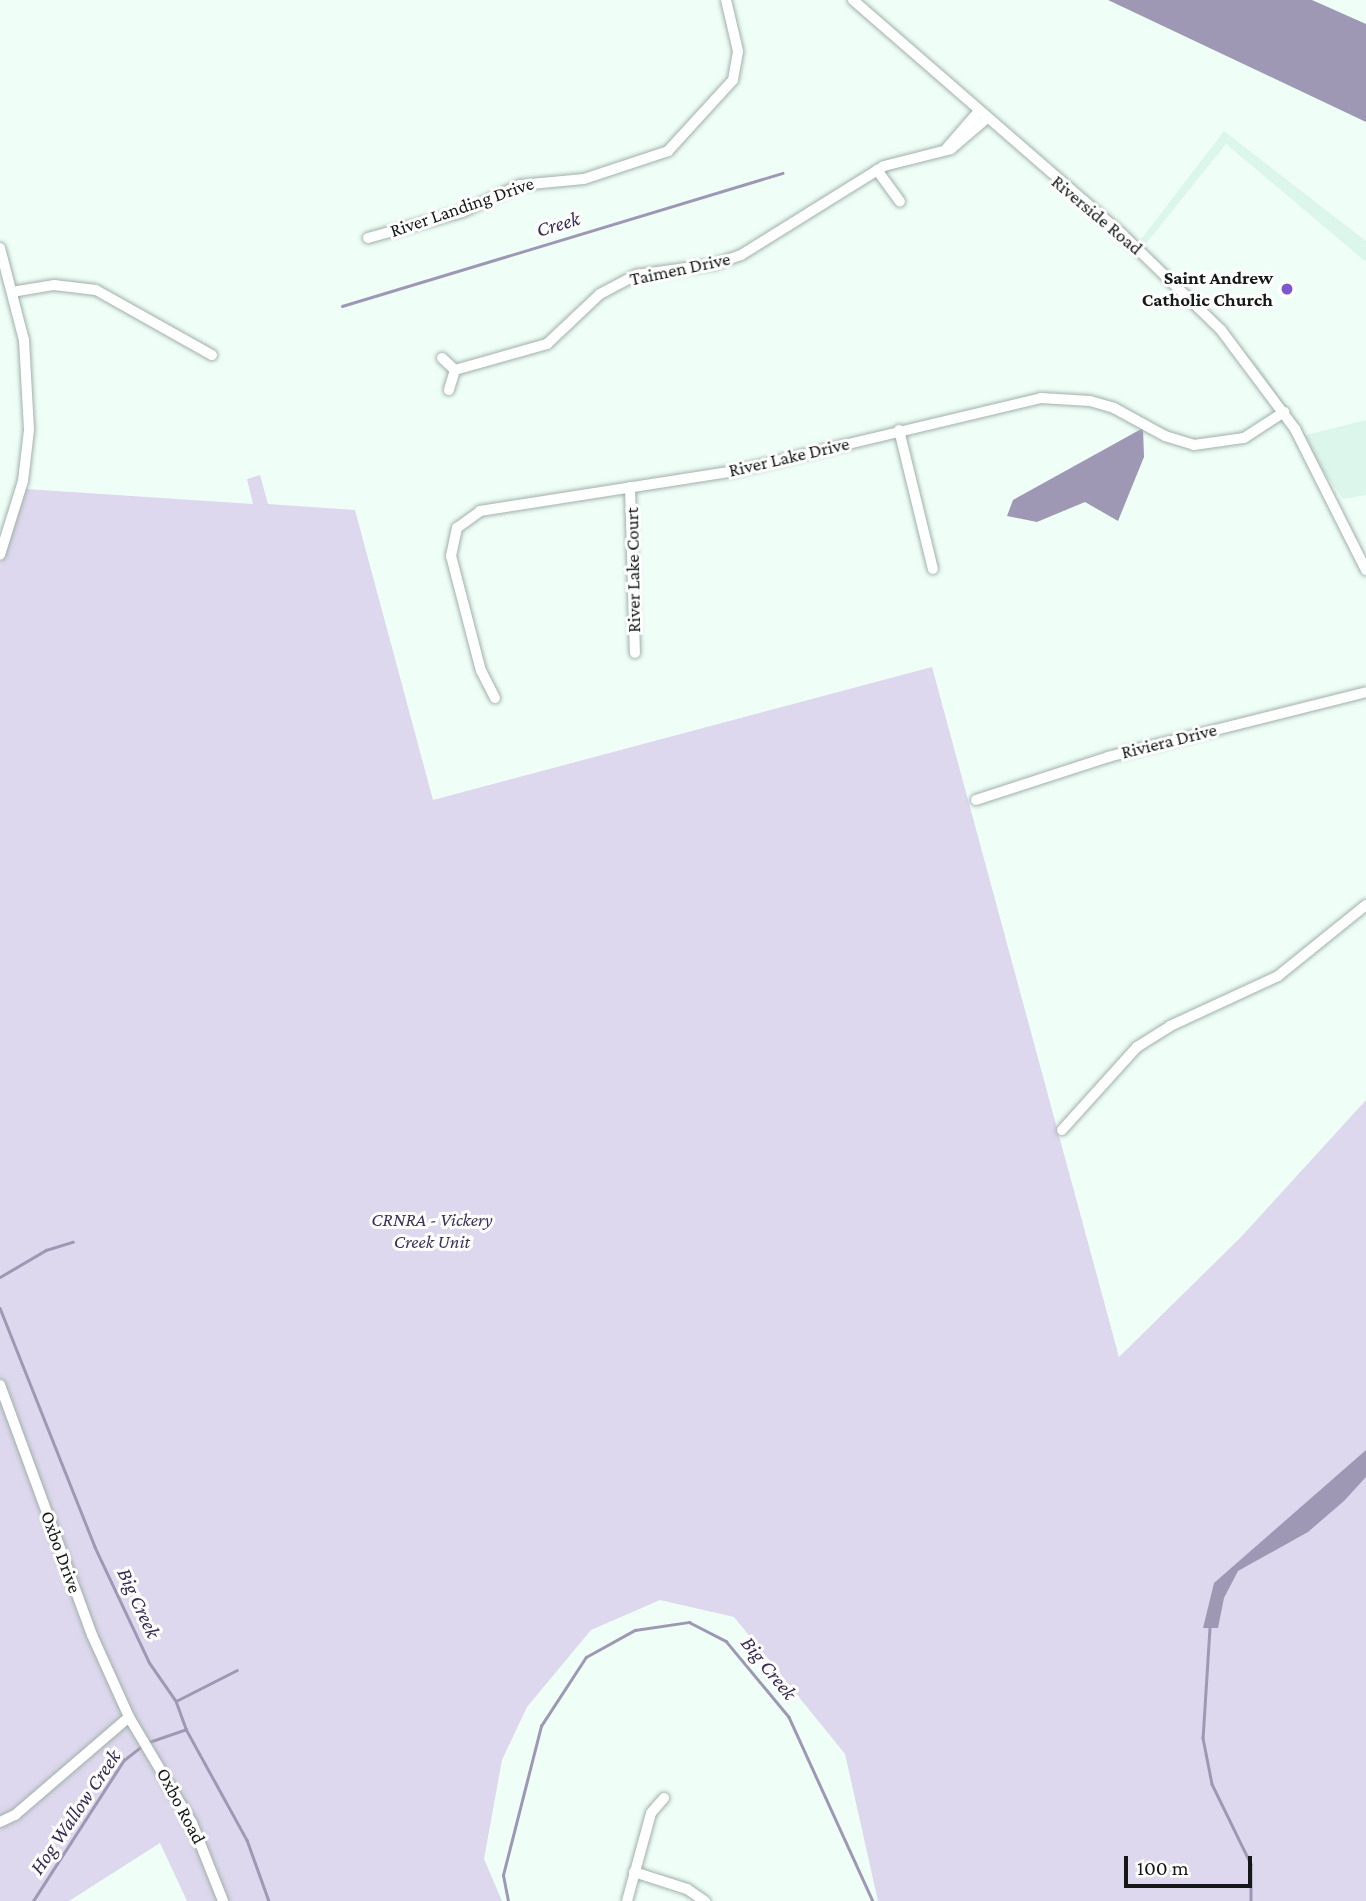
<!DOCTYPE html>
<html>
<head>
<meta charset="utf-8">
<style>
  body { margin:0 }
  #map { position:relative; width:1366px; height:1901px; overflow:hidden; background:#effff8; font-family:"Crimson Pro",serif }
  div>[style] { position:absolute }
  .built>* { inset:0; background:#ddf6eb }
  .green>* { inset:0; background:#ddd8ee }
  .water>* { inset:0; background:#9e98b5 }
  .stream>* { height:2.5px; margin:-1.25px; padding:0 1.25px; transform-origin:1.25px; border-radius:1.25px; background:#9e98b5 }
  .roads { filter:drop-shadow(0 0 2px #a1b0aa) drop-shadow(0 0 2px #a1b0aa) }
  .minor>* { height:10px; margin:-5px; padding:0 5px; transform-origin:5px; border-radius:5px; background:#fff }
  .dots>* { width:19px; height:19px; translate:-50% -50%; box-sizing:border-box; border:4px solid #fff; border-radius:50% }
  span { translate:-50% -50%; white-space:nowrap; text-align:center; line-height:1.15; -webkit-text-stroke:6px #fff; paint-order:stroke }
  .street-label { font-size:19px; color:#141917 }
  .poi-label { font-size:19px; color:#141917; font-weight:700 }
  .right { translate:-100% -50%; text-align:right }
  .park-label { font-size:19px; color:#3c315b; font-style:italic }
  .water-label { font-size:21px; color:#382c56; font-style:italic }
  .scale { position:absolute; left:1124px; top:1856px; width:128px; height:32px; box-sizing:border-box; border:4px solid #141917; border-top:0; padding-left:9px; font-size:21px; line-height:24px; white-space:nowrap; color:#141917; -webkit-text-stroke:5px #fff; paint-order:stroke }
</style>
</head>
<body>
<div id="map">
  <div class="built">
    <div style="clip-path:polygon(1224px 131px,1366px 241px,1366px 262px,1226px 144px,1144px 246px,1259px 367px,1306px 435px,1366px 420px,1366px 495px,1343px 499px,1248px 366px,1135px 247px)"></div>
  </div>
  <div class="green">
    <div style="clip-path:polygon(260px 475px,268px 504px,355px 510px,433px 800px,932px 667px,1119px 1357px,1241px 1237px,1366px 1100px,1366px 1901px,878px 1901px,845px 1754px,734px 1617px,660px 1600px,591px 1630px,527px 1707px,502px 1760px,484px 1859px,502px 1901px,187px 1901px,160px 1843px,69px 1901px,0 1901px,0 563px,26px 489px,253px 504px,247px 479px)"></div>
  </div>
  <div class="water">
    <div style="clip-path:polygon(1108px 0,1312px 0,1366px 24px,1366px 122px)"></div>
    <div style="clip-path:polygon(1143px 428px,1144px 457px,1118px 521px,1085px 502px,1037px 522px,1007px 516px,1013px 500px)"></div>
    <div style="clip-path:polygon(1366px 1450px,1366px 1477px,1344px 1501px,1308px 1532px,1238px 1571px,1224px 1598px,1218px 1628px,1203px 1628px,1214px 1583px)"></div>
  </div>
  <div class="stream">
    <div style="left:342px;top:306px;width:460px;rotate:-16.8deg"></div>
    <div style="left:0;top:1277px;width:53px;rotate:-30.4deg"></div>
    <div style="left:46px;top:1250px;width:28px;rotate:-17deg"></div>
    <div style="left:0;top:1308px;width:257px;rotate:68.3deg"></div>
    <div style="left:95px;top:1547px;width:127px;rotate:64.8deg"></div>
    <div style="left:149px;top:1662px;width:47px;rotate:55.3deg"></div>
    <div style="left:176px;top:1701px;width:30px;rotate:70deg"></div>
    <div style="left:186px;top:1729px;width:127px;rotate:61.2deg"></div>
    <div style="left:247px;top:1840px;width:65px;rotate:70.2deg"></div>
    <div style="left:1210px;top:1628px;width:110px;rotate:93.6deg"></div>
    <div style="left:1203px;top:1738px;width:47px;rotate:78.9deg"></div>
    <div style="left:1212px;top:1784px;width:89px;rotate:64deg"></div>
    <div style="left:1251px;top:1864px;width:37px;rotate:90deg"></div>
    <div style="left:176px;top:1701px;width:68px;rotate:-26.9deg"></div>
    <div style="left:149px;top:1742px;width:39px;rotate:-19deg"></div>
    <div style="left:33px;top:1901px;width:168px;rotate:-57.2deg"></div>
    <div style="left:124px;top:1760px;width:24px;rotate:-38deg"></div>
    <div style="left:508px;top:1901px;width:26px;rotate:-101deg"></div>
    <div style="left:503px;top:1875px;width:154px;rotate:-75.7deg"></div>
    <div style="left:541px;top:1726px;width:82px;rotate:-56.9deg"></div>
    <div style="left:586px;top:1657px;width:56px;rotate:-28.9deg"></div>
    <div style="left:635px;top:1630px;width:55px;rotate:-8.4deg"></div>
    <div style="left:689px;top:1622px;width:42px;rotate:27.2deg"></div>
    <div style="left:726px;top:1641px;width:99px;rotate:50.3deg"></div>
    <div style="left:789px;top:1717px;width:202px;rotate:65.5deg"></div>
  </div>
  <div class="roads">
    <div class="minor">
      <div style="left:853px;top:0;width:357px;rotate:41deg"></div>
      <div style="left:1122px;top:234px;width:138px;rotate:44.1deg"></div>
      <div style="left:1221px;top:330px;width:124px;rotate:53.2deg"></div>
      <div style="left:1295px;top:429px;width:158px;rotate:63.3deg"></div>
      <div style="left:946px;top:149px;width:49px;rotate:-49.1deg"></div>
      <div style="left:877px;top:170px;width:39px;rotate:54deg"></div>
      <div style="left:368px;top:238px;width:98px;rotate:-15.5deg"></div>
      <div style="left:462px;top:212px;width:64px;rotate:-25deg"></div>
      <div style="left:520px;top:185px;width:64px;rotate:-5.4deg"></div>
      <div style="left:584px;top:179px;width:89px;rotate:-18.4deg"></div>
      <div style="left:668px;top:151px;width:96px;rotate:-47.5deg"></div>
      <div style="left:733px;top:80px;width:29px;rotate:-80deg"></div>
      <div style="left:738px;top:51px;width:52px;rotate:-103.2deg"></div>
      <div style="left:0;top:248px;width:95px;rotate:75.4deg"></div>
      <div style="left:24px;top:340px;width:90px;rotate:86.8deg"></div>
      <div style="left:29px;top:430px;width:51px;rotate:96.7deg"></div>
      <div style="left:23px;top:481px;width:77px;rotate:107.3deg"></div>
      <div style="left:12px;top:292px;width:43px;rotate:-9.5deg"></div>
      <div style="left:54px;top:285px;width:42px;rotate:6.8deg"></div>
      <div style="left:96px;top:290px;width:133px;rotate:29.3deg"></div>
      <div style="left:442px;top:358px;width:18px;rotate:43deg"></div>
      <div style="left:455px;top:370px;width:21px;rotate:107deg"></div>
      <div style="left:455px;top:370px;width:96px;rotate:-15.8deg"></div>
      <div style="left:547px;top:344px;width:73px;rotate:-43.3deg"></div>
      <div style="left:600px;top:294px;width:41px;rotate:-27.8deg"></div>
      <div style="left:636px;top:275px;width:80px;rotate:-7.9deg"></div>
      <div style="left:715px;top:264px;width:28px;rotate:-19deg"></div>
      <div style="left:741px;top:255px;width:168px;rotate:-31.9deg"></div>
      <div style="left:884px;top:166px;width:69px;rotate:-14.2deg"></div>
      <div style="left:951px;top:149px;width:46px;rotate:-40.6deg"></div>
      <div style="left:899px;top:430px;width:143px;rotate:76.3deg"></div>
      <div style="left:630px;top:487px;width:166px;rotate:88.3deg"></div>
      <div style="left:495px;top:698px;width:30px;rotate:-117deg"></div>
      <div style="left:481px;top:671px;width:119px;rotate:-104.6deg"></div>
      <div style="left:451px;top:556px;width:29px;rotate:-78deg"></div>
      <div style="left:457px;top:528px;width:29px;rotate:-36deg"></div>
      <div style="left:480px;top:511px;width:258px;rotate:-8.9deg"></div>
      <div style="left:735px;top:471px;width:315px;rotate:-13.4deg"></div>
      <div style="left:1041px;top:398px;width:49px;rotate:3.5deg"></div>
      <div style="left:1090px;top:401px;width:25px;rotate:16deg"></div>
      <div style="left:1114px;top:408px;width:58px;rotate:28.8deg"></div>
      <div style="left:1165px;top:436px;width:30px;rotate:17deg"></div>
      <div style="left:1194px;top:445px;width:50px;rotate:-8deg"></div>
      <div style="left:1244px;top:438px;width:48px;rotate:-33deg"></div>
      <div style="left:976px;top:800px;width:139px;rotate:-18deg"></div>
      <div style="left:1108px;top:757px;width:266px;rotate:-14.1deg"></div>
      <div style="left:1062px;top:1130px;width:112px;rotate:-47.9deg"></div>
      <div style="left:1137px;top:1047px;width:39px;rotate:-32deg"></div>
      <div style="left:1170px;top:1026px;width:119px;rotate:-24.8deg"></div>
      <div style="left:1278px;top:976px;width:113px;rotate:-38.9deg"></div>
      <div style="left:0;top:1385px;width:266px;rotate:69.8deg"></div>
      <div style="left:92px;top:1635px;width:90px;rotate:65.7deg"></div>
      <div style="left:129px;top:1717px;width:123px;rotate:59.3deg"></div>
      <div style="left:192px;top:1823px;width:84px;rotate:68.3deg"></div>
      <div style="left:0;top:1822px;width:17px;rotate:-25deg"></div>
      <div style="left:15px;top:1815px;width:150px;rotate:-40.7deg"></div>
      <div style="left:634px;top:1872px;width:56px;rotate:17.8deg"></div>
      <div style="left:687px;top:1889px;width:22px;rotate:34deg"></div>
      <div style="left:627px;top:1901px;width:91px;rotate:-74.7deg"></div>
      <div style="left:651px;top:1813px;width:20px;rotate:-49deg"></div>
    </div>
  </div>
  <div class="dots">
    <div style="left:1287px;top:289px;background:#7e56d0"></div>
  </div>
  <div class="street-label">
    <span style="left:462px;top:207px;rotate:-19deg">River Landing Drive</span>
    <span style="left:1097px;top:215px;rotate:40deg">Riverside Road</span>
    <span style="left:680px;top:269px;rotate:-12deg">Taimen Drive</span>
    <span style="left:789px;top:457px;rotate:-13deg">River Lake Drive</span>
    <span style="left:633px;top:570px;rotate:-91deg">River Lake Court</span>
    <span style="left:1169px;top:741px;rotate:-14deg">Riviera Drive</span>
    <span style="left:61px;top:1552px;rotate:70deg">Oxbo Drive</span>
    <span style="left:181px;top:1806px;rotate:62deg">Oxbo Road</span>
  </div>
  <div class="poi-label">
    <span class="right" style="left:1273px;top:289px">Saint Andrew<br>Catholic Church</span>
  </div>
  <div class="park-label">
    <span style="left:432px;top:1231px">CRNRA - Vickery<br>Creek Unit</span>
  </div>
  <div class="water-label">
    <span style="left:558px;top:224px;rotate:-17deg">Creek</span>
    <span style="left:139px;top:1603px;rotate:65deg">Big Creek</span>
    <span style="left:769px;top:1668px;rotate:51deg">Big Creek</span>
    <span style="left:75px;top:1812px;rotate:-56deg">Hog Wallow Creek</span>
  </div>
  <div class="scale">100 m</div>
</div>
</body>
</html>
